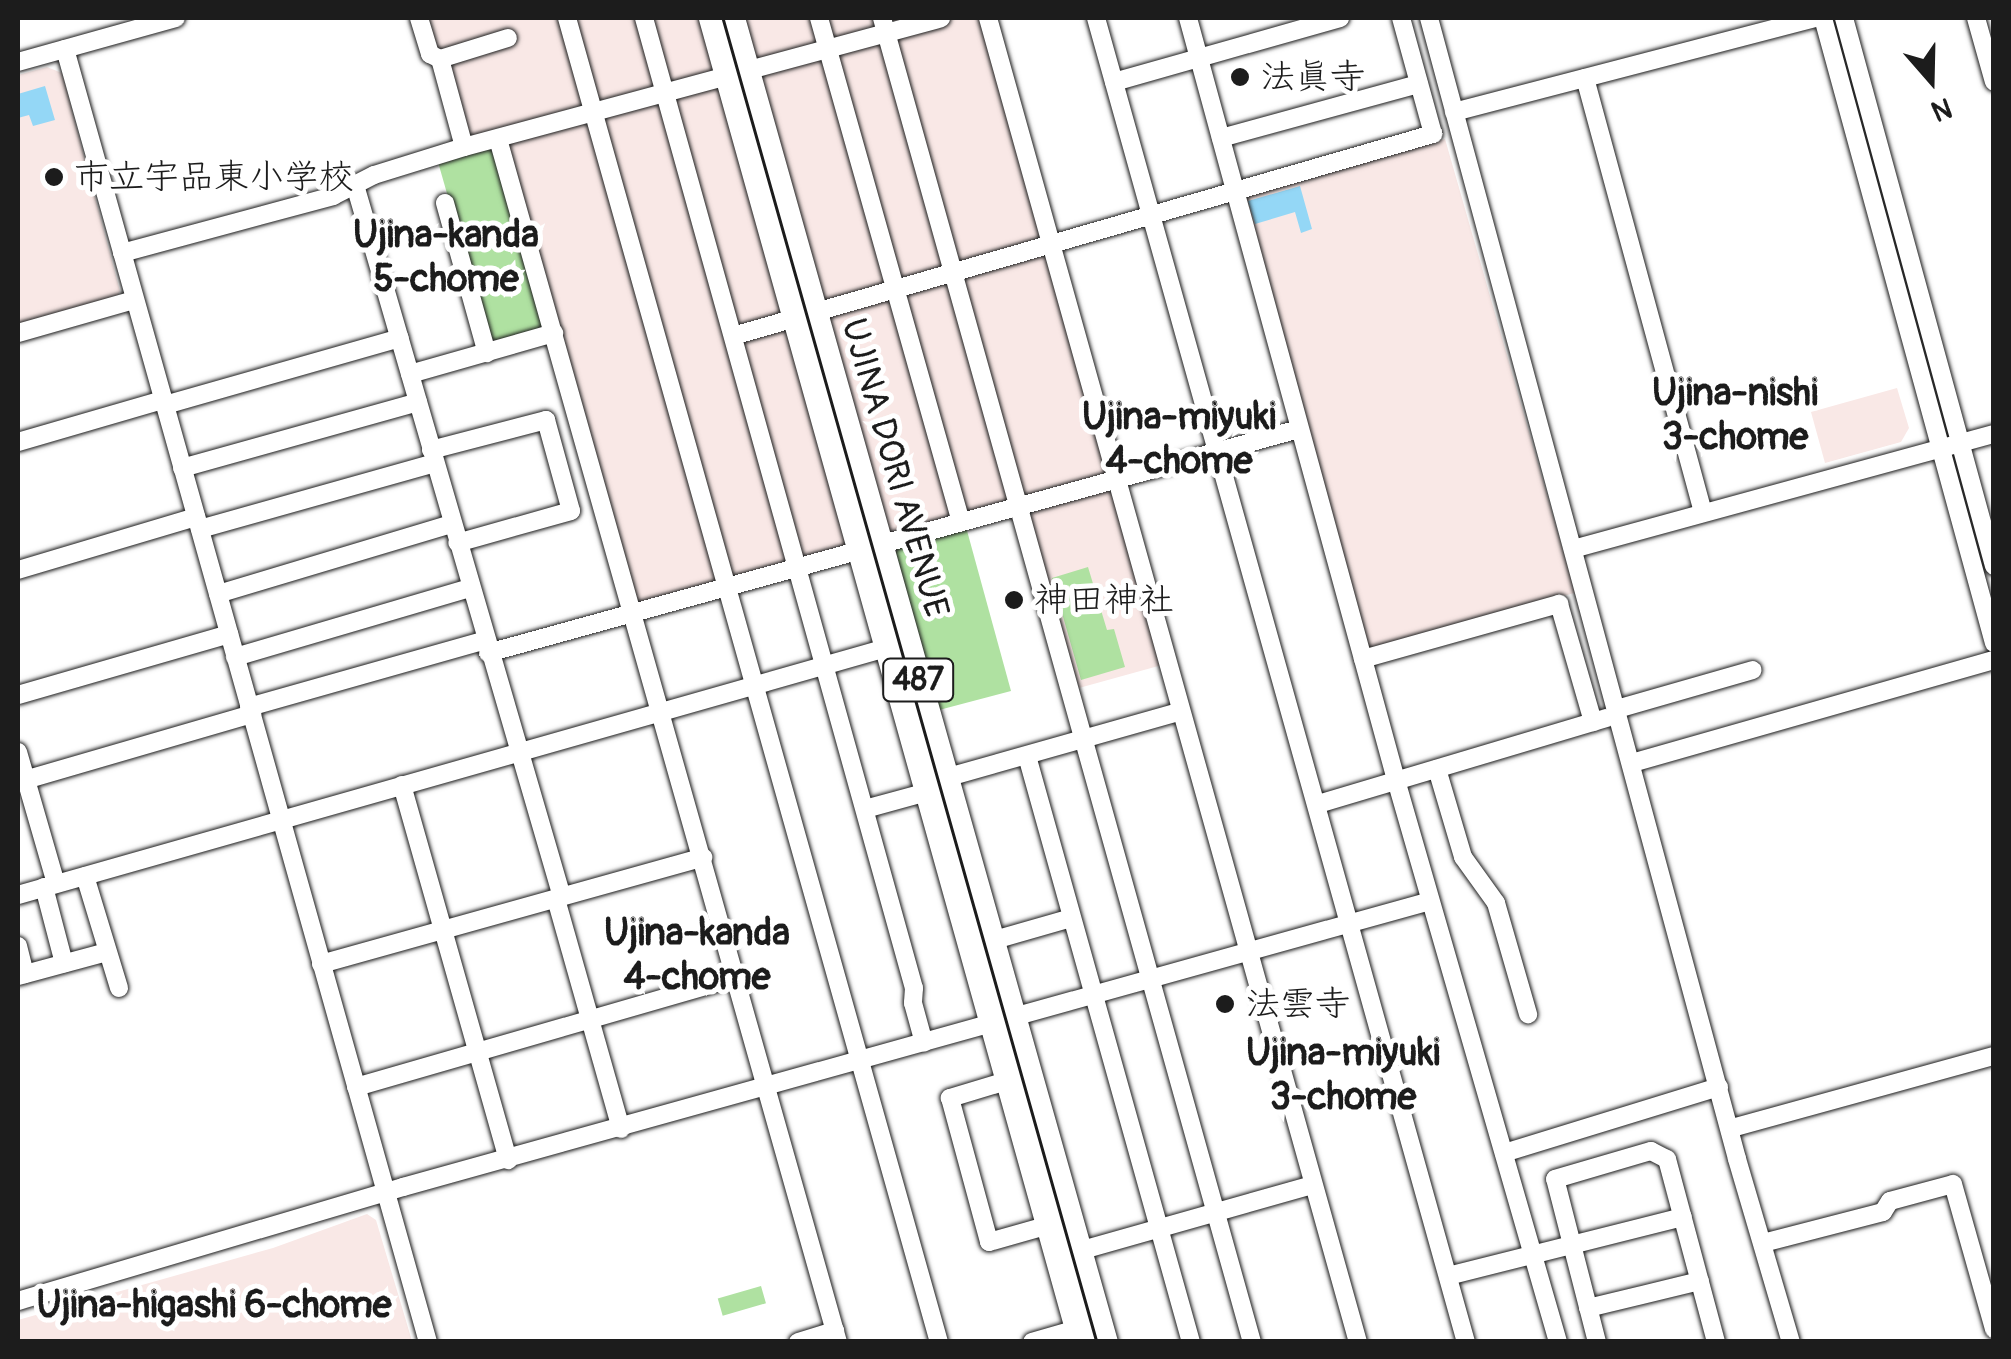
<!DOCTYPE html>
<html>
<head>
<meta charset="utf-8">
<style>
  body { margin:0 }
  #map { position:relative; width:2011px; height:1359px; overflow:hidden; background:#fff; font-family:Pangolin,"Klee One",sans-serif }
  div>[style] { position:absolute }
  .built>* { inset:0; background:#f9e8e6; transform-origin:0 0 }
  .green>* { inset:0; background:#afe1a1; transform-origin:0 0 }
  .water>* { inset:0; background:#94d7f6 }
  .roads { filter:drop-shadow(0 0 2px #1c1c1c) drop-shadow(0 0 2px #1c1c1c) }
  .minor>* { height:18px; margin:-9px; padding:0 9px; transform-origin:9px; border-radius:9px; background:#fff }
  .highway>* { height:25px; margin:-12.5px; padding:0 12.5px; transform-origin:12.5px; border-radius:12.5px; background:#fff }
  .tram>* { height:2.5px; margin:-1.25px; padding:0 1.25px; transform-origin:1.25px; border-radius:1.25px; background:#1c1c1c }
  .dots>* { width:28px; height:28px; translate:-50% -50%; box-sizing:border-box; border:5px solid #fff; border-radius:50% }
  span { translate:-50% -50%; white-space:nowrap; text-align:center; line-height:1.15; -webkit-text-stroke:10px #fff; paint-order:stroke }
  .shield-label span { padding:2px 8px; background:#fff; border:2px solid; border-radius:8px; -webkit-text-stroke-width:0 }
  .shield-label { font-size:32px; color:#1c1c1c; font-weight:700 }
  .poi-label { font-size:35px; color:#1c1c1c }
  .left { translate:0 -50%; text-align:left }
  .street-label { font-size:35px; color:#1c1c1c }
  .neighbourhood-label { font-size:38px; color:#1c1c1c; font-weight:700 }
  .frame { position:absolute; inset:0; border:20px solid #1c1c1c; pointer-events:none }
  .north { position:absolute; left:1881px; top:30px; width:100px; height:100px; -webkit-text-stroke:8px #fff; paint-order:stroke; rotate:160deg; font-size:28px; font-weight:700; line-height:40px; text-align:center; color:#1c1c1c }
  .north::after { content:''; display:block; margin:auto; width:35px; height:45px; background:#1c1c1c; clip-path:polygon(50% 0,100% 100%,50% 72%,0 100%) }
</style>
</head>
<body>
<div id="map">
  <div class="built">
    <div style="clip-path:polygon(419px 18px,983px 18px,1108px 475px,636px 607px,496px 139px,466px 146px)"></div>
    <div style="clip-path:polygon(47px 67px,62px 73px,120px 291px,117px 297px,18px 325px,18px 75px)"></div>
    <div style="left:1445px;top:139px;width:472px;height:215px;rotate:74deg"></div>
    <div style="clip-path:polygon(1897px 388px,1909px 428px,1901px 442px,1825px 463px,1811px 412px)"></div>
    <div style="clip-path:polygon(1106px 490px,1113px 493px,1162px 665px,1079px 688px,1029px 518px,1034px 511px)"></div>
    <div style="clip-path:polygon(367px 1214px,376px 1220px,412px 1341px,18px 1341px,18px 1320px,273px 1248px)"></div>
  </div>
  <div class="green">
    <div style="clip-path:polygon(488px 148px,497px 153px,545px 323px,541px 330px,500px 342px,488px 337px,438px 162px)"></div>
    <div style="clip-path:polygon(966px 527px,1011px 691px,939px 710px,895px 554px,898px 547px)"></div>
    <div style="clip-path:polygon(1088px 567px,1107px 630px,1114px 629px,1125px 667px,1081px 680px,1052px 578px)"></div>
    <div style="left:761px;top:1286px;width:18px;height:45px;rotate:74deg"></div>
  </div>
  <div class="water">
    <div style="clip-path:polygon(45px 86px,55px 120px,33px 126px,29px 115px,18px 118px,18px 94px)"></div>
    <div style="clip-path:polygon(1300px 186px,1312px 229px,1301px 233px,1295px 212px,1255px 224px,1248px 201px)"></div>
  </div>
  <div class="roads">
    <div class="minor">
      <div style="left:419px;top:18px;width:38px;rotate:73deg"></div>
      <div style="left:430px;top:54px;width:11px;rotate:27deg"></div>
      <div style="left:440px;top:59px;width:91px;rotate:74.7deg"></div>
      <div style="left:567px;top:18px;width:1375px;rotate:74.31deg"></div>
      <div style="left:644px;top:18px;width:1007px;rotate:74.45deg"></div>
      <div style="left:914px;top:988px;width:15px;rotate:94deg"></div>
      <div style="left:913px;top:1003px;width:41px;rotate:74.6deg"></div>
      <div style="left:819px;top:18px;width:524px;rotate:74.27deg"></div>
      <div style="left:882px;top:18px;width:1375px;rotate:74.39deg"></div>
      <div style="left:988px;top:18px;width:1375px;rotate:74.39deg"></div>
      <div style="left:1096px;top:18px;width:1375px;rotate:74.39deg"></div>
      <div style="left:1188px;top:18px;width:790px;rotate:74.73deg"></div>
      <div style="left:1396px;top:780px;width:585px;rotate:73.92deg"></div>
      <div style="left:1429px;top:18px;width:1182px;rotate:74.89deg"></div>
      <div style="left:1737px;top:1159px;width:191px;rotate:73.6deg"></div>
      <div style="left:1823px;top:18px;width:648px;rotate:74.7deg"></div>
      <div style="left:1844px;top:18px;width:568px;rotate:74.69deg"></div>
      <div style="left:1976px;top:18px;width:66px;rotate:74.3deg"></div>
      <div style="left:65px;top:49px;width:1343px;rotate:74.32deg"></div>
      <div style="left:440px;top:59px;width:71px;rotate:-17.2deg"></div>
      <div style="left:18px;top:62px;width:164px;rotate:-15.6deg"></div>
      <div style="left:1585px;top:78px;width:450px;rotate:74.8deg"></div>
      <div style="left:1114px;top:82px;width:235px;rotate:-15.8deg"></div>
      <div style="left:1454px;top:112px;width:372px;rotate:-14.6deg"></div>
      <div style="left:1221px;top:138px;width:205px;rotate:-15.3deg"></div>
      <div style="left:498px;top:139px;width:1250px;rotate:74.22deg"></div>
      <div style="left:355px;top:185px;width:741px;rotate:73.79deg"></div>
      <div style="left:445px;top:203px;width:156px;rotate:74.4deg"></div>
      <div style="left:122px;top:253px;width:219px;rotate:-15.1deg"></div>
      <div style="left:333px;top:196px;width:46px;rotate:-27.1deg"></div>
      <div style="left:374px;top:175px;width:94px;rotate:-17.3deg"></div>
      <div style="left:464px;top:147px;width:494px;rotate:-15.1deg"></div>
      <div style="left:18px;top:333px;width:121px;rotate:-15.9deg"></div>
      <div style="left:733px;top:336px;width:729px;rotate:-16.1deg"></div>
      <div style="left:1433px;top:134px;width:120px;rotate:-105.4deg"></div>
      <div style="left:410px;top:374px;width:150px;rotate:-15.9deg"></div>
      <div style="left:165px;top:405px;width:244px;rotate:-15.9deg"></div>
      <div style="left:18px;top:442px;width:151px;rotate:-16.2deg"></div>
      <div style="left:431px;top:450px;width:119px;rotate:-14.6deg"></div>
      <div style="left:546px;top:420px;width:94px;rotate:74.6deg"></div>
      <div style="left:571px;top:511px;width:118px;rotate:164.3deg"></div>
      <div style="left:182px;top:468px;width:245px;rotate:-15.6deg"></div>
      <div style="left:200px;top:529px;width:244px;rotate:-15.7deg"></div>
      <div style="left:1573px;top:549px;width:436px;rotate:-15.3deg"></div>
      <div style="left:18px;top:570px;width:186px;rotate:-16.6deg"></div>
      <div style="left:218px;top:594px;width:244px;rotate:-16.7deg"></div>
      <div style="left:488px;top:653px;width:841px;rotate:-15.44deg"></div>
      <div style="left:235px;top:657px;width:245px;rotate:-16.4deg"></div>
      <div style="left:1363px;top:659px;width:204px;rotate:-15.7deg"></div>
      <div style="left:1559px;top:604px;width:123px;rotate:73.9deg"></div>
      <div style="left:18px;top:695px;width:220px;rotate:-16.1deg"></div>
      <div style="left:249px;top:707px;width:245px;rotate:-15.8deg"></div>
      <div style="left:1617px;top:709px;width:141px;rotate:-16deg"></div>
      <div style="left:18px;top:752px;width:137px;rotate:73.9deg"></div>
      <div style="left:1027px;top:756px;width:609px;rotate:74.37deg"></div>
      <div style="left:1632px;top:763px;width:376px;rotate:-15.9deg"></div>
      <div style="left:1437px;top:769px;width:92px;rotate:73.5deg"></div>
      <div style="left:1463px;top:857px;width:57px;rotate:54.3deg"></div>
      <div style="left:1496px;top:903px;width:116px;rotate:73.9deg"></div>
      <div style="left:945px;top:778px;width:243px;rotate:-15.8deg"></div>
      <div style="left:18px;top:782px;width:244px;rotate:-16.2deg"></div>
      <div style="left:402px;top:785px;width:390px;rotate:74.2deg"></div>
      <div style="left:1318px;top:804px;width:302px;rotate:-16.6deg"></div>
      <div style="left:865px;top:809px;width:64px;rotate:-15.3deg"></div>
      <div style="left:85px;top:876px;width:117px;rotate:73.1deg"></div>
      <div style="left:44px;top:887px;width:79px;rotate:75.3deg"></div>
      <div style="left:18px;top:895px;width:914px;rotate:-15.88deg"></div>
      <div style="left:556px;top:899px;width:239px;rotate:74.2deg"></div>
      <div style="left:991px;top:941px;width:83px;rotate:-16deg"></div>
      <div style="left:18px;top:946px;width:29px;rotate:76deg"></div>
      <div style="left:321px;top:964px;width:397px;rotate:-15.6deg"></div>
      <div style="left:18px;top:976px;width:92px;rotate:-15.1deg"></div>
      <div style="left:1010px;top:1080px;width:63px;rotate:163.3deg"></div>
      <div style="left:950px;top:1098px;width:149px;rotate:74.8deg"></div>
      <div style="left:989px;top:1242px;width:62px;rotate:-15.8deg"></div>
      <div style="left:356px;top:1087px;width:396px;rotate:-16.1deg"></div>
      <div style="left:1732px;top:1128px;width:272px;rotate:-15.4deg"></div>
      <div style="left:1504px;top:1153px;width:225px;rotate:-17.1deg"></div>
      <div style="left:1763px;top:1243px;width:124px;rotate:-14.5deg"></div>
      <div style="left:1883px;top:1212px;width:13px;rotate:-58deg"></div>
      <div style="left:1890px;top:1201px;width:65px;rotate:-15.1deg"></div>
      <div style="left:1953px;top:1184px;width:151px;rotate:74.2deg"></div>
      <div style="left:1079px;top:1251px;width:242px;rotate:-15.8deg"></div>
      <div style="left:1448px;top:1276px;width:242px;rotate:-14.1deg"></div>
      <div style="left:18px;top:1301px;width:402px;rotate:-16.5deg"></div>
      <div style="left:403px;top:1187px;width:1066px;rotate:-15.56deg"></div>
      <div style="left:1588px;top:1308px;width:115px;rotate:-13.6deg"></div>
      <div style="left:798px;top:1342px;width:39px;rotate:-17deg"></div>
      <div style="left:1032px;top:1342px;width:47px;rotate:-16.1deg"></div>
      <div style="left:1597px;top:1342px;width:168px;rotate:-104.4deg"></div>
      <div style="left:1555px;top:1179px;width:100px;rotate:-16.3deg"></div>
      <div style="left:1651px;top:1151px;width:18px;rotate:27deg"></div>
      <div style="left:1667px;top:1159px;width:189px;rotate:75deg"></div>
    </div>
    <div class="highway">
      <div style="left:711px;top:18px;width:1375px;rotate:74.39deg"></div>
      <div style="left:732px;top:18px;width:1376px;rotate:74.27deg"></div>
    </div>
  </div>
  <div class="tram">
    <div style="left:723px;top:18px;width:1376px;rotate:74.23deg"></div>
  </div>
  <div class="dots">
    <div style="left:1240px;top:77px;background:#1c1c1c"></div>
    <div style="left:54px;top:177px;background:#1c1c1c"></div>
    <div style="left:1014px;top:600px;background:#1c1c1c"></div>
    <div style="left:1225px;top:1004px;background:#1c1c1c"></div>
  </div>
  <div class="shield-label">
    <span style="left:918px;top:680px">487</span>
  </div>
  <div class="poi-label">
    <span class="left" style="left:1260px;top:77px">法眞寺</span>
    <span class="left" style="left:74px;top:177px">市立宇品東小学校</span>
    <span class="left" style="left:1034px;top:600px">神田神社</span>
    <span class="left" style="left:1245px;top:1004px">法雲寺</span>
  </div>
  <div class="street-label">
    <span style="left:895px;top:468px;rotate:74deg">UJINA DORI AVENUE</span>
  </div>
  <div class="neighbourhood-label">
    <span style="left:446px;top:258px">Ujina-kanda<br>5-chome</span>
    <span style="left:1735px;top:416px">Ujina-nishi<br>3-chome</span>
    <span style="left:1179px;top:440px">Ujina-miyuki<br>4-chome</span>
    <span style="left:697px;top:956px">Ujina-kanda<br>4-chome</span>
    <span style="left:1343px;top:1076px">Ujina-miyuki<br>3-chome</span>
    <span style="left:214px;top:1306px">Ujina-higashi 6-chome</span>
  </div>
  <div class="frame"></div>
  <div class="north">N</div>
</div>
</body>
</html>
